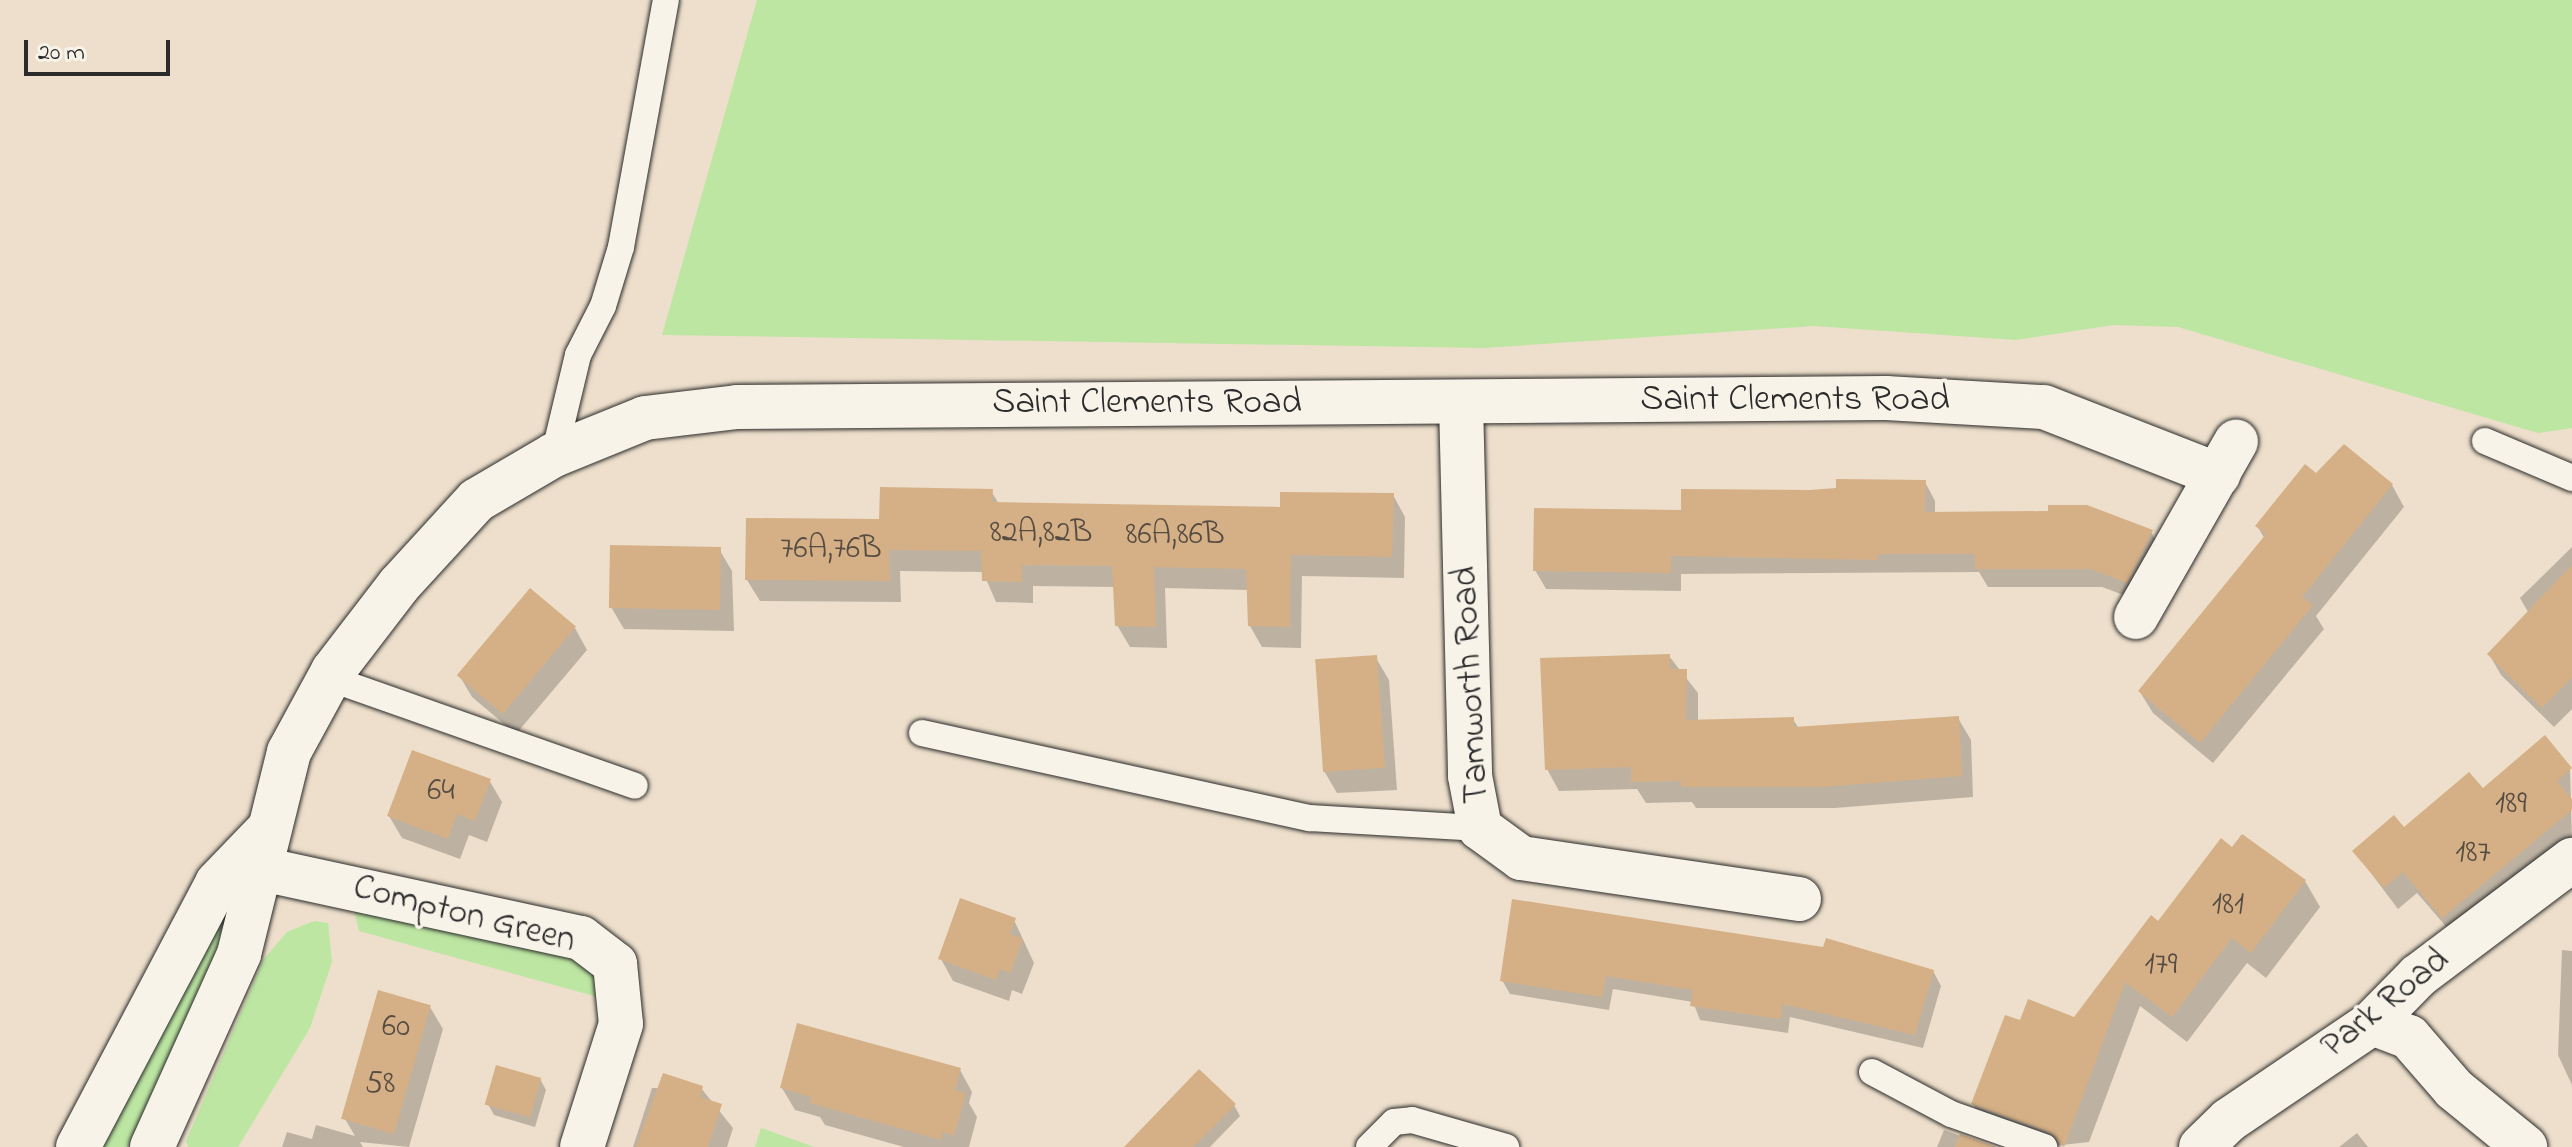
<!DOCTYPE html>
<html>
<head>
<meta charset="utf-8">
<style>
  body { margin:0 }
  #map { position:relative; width:2572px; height:1147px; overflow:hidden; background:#eddfcb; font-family:"Indie Flower",sans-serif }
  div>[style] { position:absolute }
  .green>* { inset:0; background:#bce6a2 }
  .shadow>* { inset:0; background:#0003 }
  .building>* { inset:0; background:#d5b086; transform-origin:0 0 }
  .roads { filter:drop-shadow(0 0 2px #2b2b2b) drop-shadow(0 0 2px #2b2b2b) }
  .service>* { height:26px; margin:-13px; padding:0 13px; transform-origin:13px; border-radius:13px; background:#f7f3e8 }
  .minor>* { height:44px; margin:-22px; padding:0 22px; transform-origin:22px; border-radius:22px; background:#f7f3e8 }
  span { translate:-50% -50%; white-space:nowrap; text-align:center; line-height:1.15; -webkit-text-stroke:7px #f7f3e8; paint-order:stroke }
  .number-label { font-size:32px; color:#564c42 }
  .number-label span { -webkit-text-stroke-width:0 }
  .street-label { font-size:36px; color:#2b2b2b }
  .scale { position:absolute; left:24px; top:40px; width:146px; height:36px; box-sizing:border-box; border:4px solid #2b2b2b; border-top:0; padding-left:10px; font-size:24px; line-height:28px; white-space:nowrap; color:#2b2b2b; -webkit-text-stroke:6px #f7f3e8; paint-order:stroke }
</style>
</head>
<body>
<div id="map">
  <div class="green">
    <div style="clip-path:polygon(757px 0,2572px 0,2572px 428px,2538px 433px,2178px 327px,2113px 325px,2016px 340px,1814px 326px,1484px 348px,662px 335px)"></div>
    <div style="clip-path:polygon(232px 887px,228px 928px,128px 1147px,94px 1147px)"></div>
    <div style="clip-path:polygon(353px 906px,558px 947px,598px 974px,605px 999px,359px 931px)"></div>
    <div style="clip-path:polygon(314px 921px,328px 923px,332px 962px,310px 1028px,238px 1147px,188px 1147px,186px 1141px,264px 959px,287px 932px)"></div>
    <div style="clip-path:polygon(761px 1128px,814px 1147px,755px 1147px)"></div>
  </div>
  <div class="shadow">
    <div style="clip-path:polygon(1925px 482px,1935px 501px,1935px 514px,2151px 532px,2162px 550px,2137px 600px,2102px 587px,1988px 587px,1979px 572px,1681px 574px,1681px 591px,1546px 589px,1535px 570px,1683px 512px,1810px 492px)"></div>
    <div style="clip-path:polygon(2392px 485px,2404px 507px,2316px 616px,2324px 629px,2213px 763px,2153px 713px,2140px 692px,2265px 539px,2257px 526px)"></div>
    <div style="clip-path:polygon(991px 491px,999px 504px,1282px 509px,1393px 495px,1405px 517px,1404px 578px,1302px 576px,1301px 648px,1262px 647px,1250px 626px,1248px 590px,1165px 588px,1167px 648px,1130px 647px,1117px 625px,1115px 587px,1033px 586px,1033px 603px,996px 602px,983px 572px,900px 571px,901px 602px,760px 601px,747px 580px,881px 522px)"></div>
    <div style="clip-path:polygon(2572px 547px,2572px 709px,2554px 727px,2501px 675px,2489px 654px,2528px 612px,2520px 598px)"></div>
    <div style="clip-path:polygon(719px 549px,732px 571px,734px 631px,624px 629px,611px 607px)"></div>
    <div style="clip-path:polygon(575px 628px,587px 650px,516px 734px,472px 697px,459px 675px)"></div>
    <div style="clip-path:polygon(1669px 656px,1698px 693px,1698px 721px,1793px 719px,1799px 729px,1958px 718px,1971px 740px,1973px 797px,1835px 808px,1696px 808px,1692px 802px,1646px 803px,1637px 789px,1559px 791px,1547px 769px)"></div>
    <div style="clip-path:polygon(1376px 658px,1389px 680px,1397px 790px,1337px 793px,1324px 771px)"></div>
    <div style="clip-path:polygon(2570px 769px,2572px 842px,2456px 938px,2417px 893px,2398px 909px,2355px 852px,2482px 791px)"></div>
    <div style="clip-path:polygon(489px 780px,502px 802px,487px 842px,469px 835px,460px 859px,402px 838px,389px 816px)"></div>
    <div style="clip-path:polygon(2232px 850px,2305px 881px,2320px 907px,2266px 978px,2247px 963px,2187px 1042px,2140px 1006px,2089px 1142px,2044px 1147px,1988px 1130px,1973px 1104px,2022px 1023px,2075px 1019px)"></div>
    <div style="clip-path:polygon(1514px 901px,1933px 971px,1941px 986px,1923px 1048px,1790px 1017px,1788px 1033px,1700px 1020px,1693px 1002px,1613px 989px,1609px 1010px,1510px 994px,1502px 980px)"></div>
    <div style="clip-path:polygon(1014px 920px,1034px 963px,1022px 994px,1012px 990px,1009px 1001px,953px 981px,941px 959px)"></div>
    <div style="clip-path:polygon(2562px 950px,2572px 951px,2572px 1085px,2558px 1055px)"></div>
    <div style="clip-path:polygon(430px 1007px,443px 1029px,409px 1147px,360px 1142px,363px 1147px,282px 1147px,287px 1132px,312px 1139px,316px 1125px,355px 1136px,345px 1119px)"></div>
    <div style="clip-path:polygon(960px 1070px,972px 1092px,969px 1103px,977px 1117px,969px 1147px,904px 1147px,825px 1125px,820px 1117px,795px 1110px,782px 1088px)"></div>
    <div style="clip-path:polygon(540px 1079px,546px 1090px,535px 1127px,494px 1115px,488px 1104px)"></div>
    <div style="clip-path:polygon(652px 1088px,701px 1088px,733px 1128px,727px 1147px,633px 1147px)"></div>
    <div style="clip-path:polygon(1234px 1105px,1240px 1116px,1210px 1147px,1129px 1147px)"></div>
    <div style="clip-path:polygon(1944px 1130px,1990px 1147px,1937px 1147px)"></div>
    <div style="clip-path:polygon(2357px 1133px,2368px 1147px,2339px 1147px)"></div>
  </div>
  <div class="building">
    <div style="clip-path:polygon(2344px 444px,2393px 484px,2302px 597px,2313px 605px,2200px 743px,2138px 691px,2266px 534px,2255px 526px,2305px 464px,2316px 473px)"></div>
    <div style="clip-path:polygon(1836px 479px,1926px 480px,1925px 512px,2048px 511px,2048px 505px,2087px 505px,2153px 530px,2127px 583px,2090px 569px,1975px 569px,1975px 554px,1878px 554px,1878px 560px,1671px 556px,1671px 573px,1533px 571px,1534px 508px,1681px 510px,1681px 489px,1810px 490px,1836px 488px)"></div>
    <div style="clip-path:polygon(880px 487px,993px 489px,992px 502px,1280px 507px,1280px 492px,1394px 493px,1392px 557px,1291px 555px,1290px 627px,1248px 626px,1246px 569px,1154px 567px,1156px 627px,1115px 626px,1112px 566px,1022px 565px,1022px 582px,982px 581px,981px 551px,889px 550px,890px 581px,745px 580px,746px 518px,879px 519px)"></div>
    <div style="left:610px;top:545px;width:111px;height:63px;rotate:1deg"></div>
    <div style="clip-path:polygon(2572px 565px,2572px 677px,2542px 708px,2487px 654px)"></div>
    <div style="left:530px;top:588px;width:60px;height:114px;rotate:40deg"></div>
    <div style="clip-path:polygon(1670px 654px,1670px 669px,1687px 669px,1686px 720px,1794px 717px,1794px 727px,1959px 716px,1962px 776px,1821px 787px,1681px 787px,1681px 781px,1631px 782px,1631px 767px,1545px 770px,1540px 658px)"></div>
    <div style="left:1377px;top:655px;width:113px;height:62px;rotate:86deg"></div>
    <div style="clip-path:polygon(2545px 735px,2572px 768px,2557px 781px,2572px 799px,2572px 810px,2442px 918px,2403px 872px,2384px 888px,2352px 851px,2394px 815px,2404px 827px,2469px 772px,2483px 788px)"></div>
    <div style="clip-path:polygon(412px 750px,491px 779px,475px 821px,457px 814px,448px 839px,387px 816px)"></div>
    <div style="clip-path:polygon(2242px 834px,2306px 880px,2251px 953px,2232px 938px,2172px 1017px,2125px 982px,2064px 1147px,2049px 1132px,1971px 1104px,2005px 1015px,2020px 1020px,2028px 999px,2074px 1017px,2151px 915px,2158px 921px,2221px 838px,2232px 847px)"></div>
    <div style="clip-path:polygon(960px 898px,1016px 918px,1010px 934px,1023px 939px,1010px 973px,1000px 969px,996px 980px,938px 959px)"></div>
    <div style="clip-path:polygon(1512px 899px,1823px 947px,1826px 938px,1934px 970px,1915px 1035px,1783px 1004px,1780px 1019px,1690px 1006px,1693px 990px,1606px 976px,1602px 997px,1500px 981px)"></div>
    <div style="left:378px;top:990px;width:55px;height:134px;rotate:16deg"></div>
    <div style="clip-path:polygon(797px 1023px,961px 1068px,955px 1090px,966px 1093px,954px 1136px,943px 1132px,941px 1140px,810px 1103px,811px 1097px,780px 1088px)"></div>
    <div style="left:496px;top:1065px;width:47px;height:41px;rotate:16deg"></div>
    <div style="clip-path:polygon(1199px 1069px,1236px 1104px,1193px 1147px,1124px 1147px)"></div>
    <div style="clip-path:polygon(663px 1073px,703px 1086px,700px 1097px,722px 1104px,708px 1147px,636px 1147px)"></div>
    <div style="clip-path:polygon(1960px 1134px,1996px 1147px,1955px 1147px)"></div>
  </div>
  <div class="roads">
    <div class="service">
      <div style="left:2485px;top:441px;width:95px;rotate:23deg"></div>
      <div style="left:554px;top:455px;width:103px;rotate:-76.5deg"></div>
      <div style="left:578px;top:355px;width:55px;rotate:-63deg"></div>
      <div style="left:603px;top:306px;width:62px;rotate:-73deg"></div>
      <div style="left:621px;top:247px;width:251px;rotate:-79.7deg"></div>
      <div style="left:329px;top:678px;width:324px;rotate:19.4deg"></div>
      <div style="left:922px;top:733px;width:397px;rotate:12.4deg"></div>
      <div style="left:1310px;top:818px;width:170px;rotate:3.4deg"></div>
      <div style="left:1872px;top:1072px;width:89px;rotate:28deg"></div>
      <div style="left:1951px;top:1114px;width:99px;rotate:19.5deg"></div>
      <div style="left:1369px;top:1147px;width:35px;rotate:-45deg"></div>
      <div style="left:1394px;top:1122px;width:18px;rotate:-6deg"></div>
      <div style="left:1412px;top:1120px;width:98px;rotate:16deg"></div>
    </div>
    <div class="minor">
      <div style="left:1461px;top:402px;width:374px;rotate:88.6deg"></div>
      <div style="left:1470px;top:776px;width:53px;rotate:79.1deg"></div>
      <div style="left:1480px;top:828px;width:51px;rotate:36.2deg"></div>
      <div style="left:1521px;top:858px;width:281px;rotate:8.4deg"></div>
      <div style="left:2136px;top:617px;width:202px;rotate:-60.3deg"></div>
      <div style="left:262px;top:869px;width:326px;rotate:12.2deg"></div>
      <div style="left:581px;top:938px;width:43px;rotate:37.4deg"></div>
      <div style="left:615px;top:964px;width:60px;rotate:84.3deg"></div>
      <div style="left:621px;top:1024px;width:129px;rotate:107.6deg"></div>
      <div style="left:2372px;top:1023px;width:40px;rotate:21deg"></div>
      <div style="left:2409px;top:1037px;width:69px;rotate:49.1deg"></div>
      <div style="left:2454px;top:1089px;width:92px;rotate:39.2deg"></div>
      <div style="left:78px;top:1147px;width:298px;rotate:-62.2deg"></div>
      <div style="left:217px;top:883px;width:76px;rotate:-46.1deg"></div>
      <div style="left:152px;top:1147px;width:212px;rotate:-65.7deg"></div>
      <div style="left:239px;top:954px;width:208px;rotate:-76.1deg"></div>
      <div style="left:289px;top:752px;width:92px;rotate:-61.5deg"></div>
      <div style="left:333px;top:671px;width:108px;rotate:-52.5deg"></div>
      <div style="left:399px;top:585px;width:115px;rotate:-47.5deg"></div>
      <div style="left:477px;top:500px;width:89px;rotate:-30.3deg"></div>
      <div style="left:554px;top:455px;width:98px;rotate:-22.1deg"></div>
      <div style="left:645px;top:418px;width:93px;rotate:-6.8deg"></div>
      <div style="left:737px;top:407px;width:1149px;rotate:-0.45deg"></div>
      <div style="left:1886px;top:398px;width:158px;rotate:3.3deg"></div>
      <div style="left:2044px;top:407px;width:187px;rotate:21.3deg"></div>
      <div style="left:2201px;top:1147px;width:39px;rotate:-44deg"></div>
      <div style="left:2229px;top:1120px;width:173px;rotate:-34.1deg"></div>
      <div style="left:2372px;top:1023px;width:66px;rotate:-45.6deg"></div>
      <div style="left:2418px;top:976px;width:193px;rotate:-37deg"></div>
    </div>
  </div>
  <div class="number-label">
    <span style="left:1041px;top:534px">82A,82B</span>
    <span style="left:1175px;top:536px">86A,86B</span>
    <span style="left:831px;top:550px">76A,76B</span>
    <span style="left:441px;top:792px">64</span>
    <span style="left:2511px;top:805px">189</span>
    <span style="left:2473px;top:854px">187</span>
    <span style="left:2228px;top:906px">181</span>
    <span style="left:2161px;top:966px">179</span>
    <span style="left:396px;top:1028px">60</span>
    <span style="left:380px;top:1085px">58</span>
  </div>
  <div class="street-label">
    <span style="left:1795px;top:401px">Saint Clements Road</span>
    <span style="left:1147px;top:404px">Saint Clements Road</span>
    <span style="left:1472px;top:685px;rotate:-93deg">Tamworth Road</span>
    <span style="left:464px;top:915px;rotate:14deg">Compton Green</span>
    <span style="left:2386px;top:1004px;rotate:-39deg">Park Road</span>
  </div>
  <div class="scale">20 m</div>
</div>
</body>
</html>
